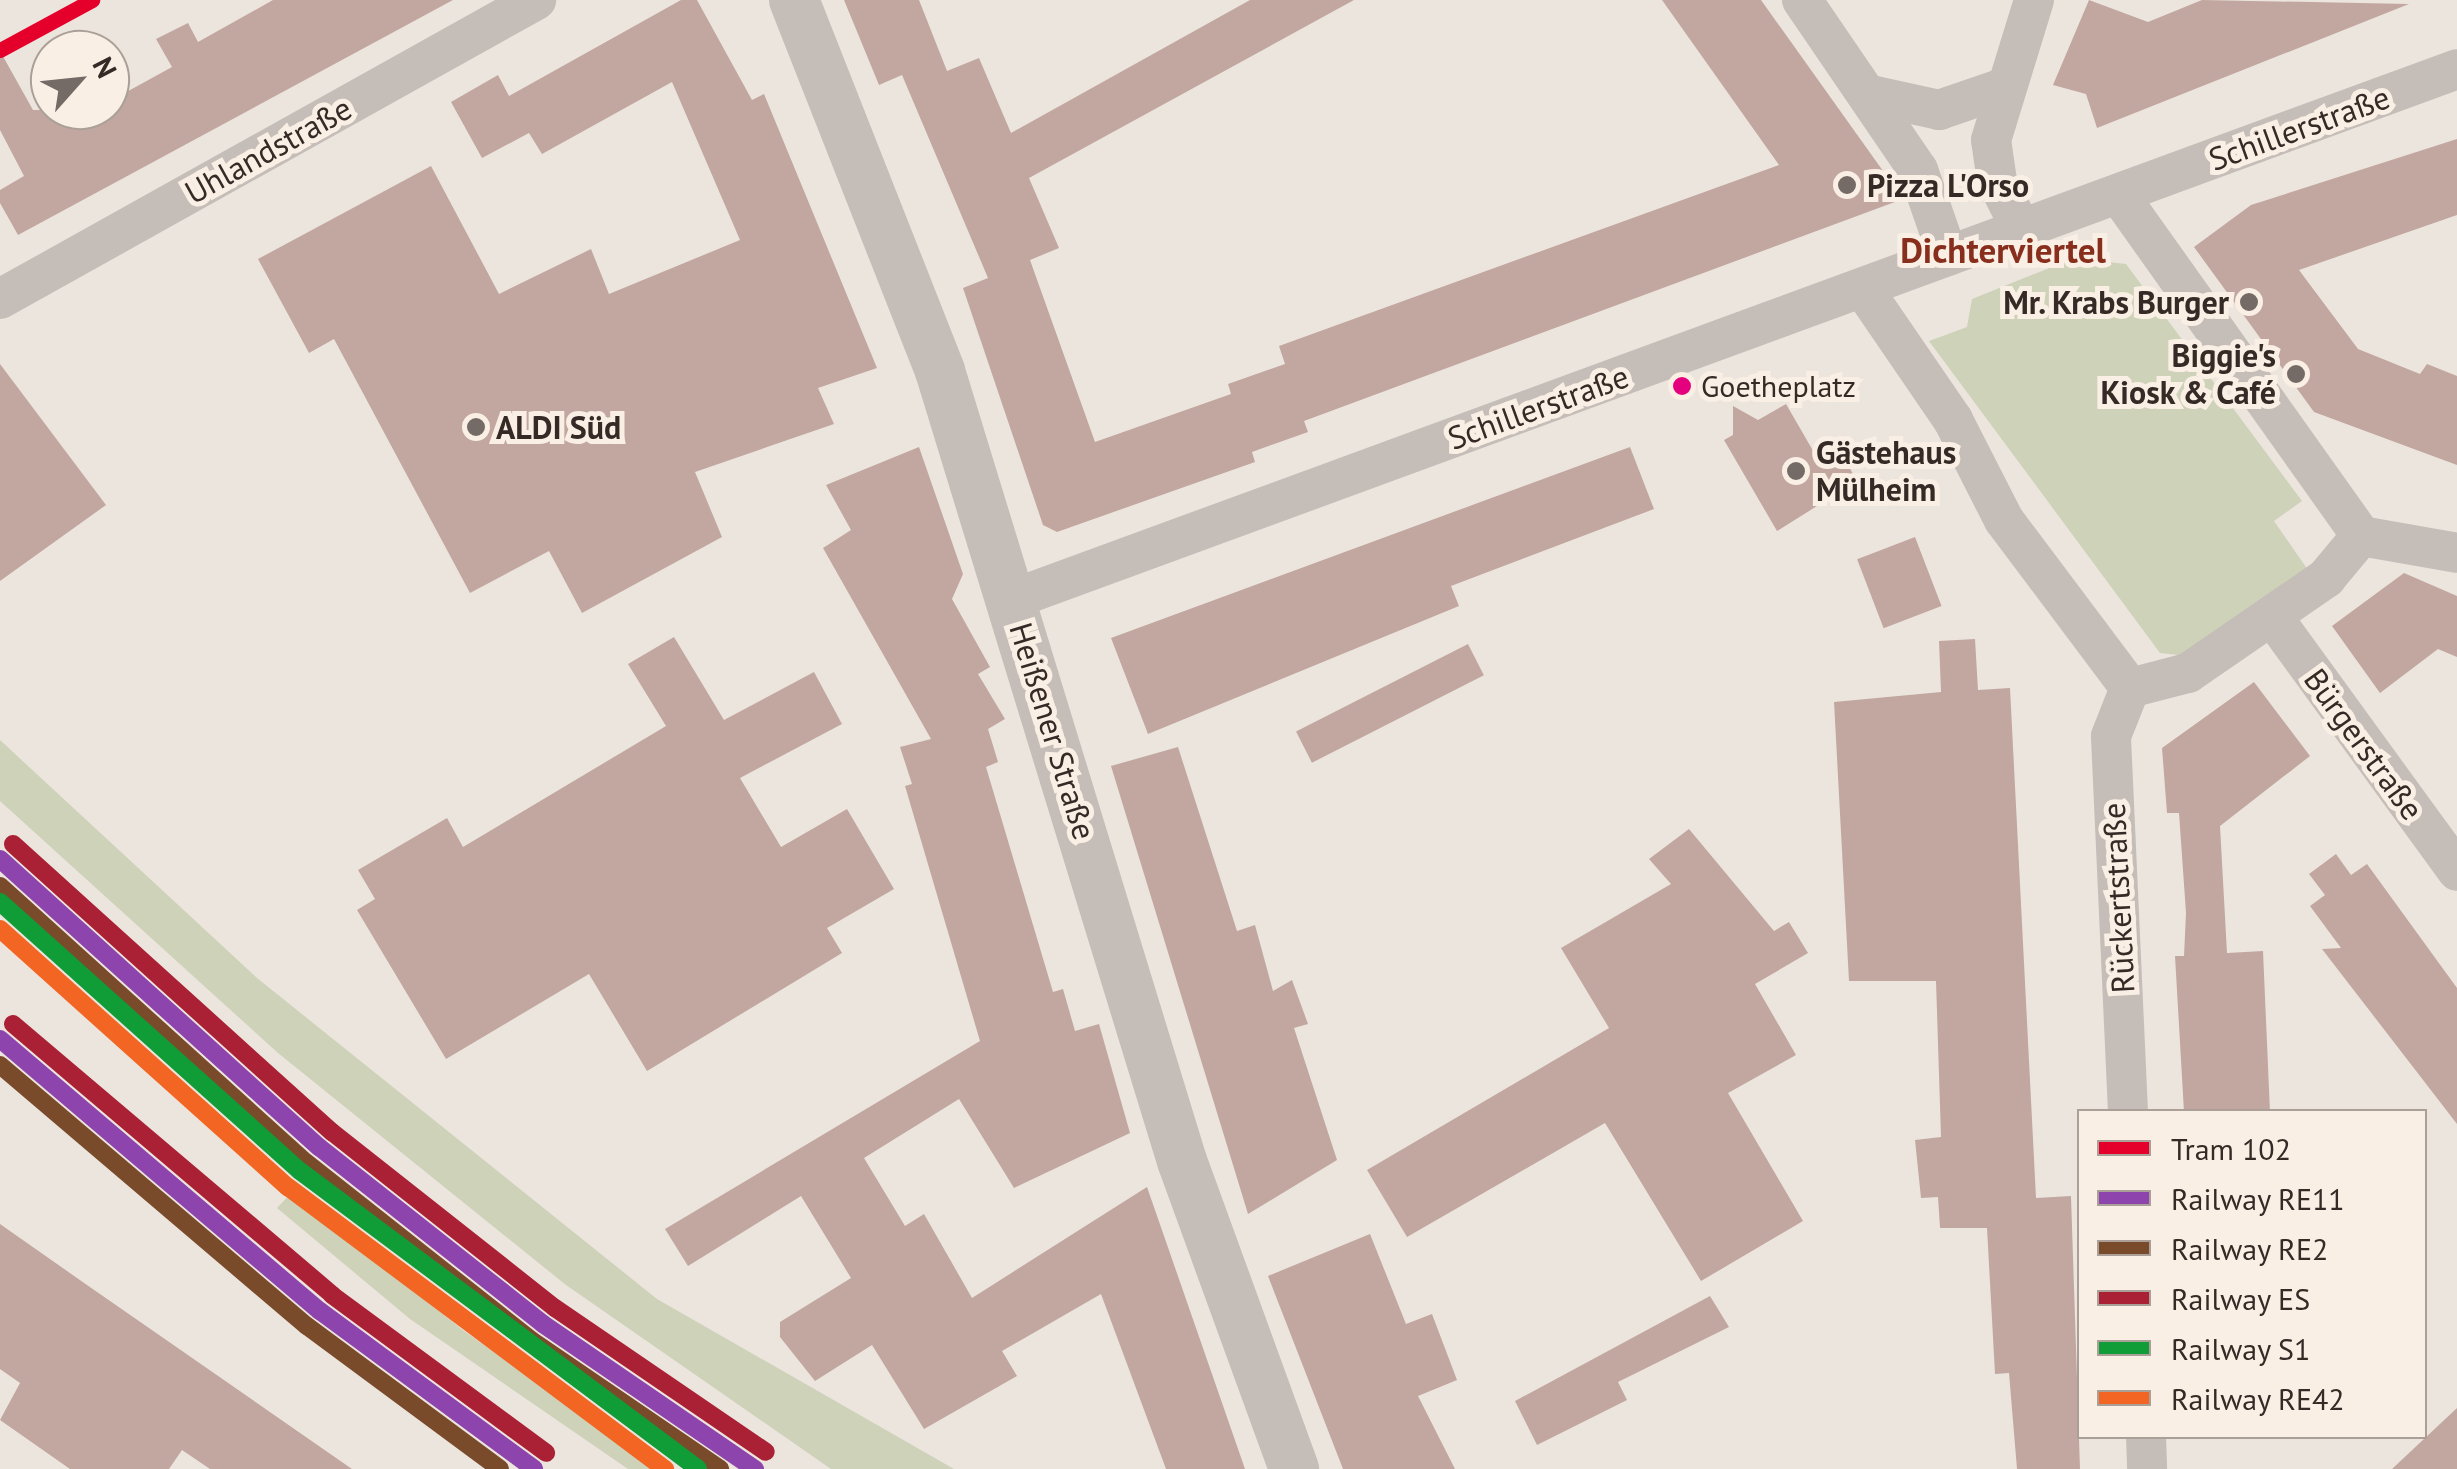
<!DOCTYPE html>
<html>
<head>
<meta charset="utf-8">
<style>
  body { margin:0 }
  #map { position:relative; width:2457px; height:1469px; overflow:hidden; background:#ece5de; font-family:"PT Sans",sans-serif }
  div>[style] { position:absolute }
  .green>* { inset:0; background:#ced2b8 }
  .building>* { inset:0; background:#c1a79f; transform-origin:0 0 }
  .minor>* { height:40px; margin:-20px; padding:0 20px; transform-origin:20px; border-radius:20px; background:#c5bdb8 }
  .tertiary>* { height:50px; margin:-25px; padding:0 25px; transform-origin:25px; border-radius:25px; background:#c5bdb8 }
  .rail-1>* { height:18px; margin:-9px; padding:0 9px; transform-origin:9px; border-radius:9px; background:#8e44ad }
  .rail-2>* { height:18px; margin:-9px; padding:0 9px; transform-origin:9px; border-radius:9px; background:#7a4b2a }
  .rail-3>* { height:18px; margin:-9px; padding:0 9px; transform-origin:9px; border-radius:9px; background:#aa2135 }
  .rail-4>* { height:18px; margin:-9px; padding:0 9px; transform-origin:9px; border-radius:9px; background:#109c37 }
  .rail-5>* { height:18px; margin:-9px; padding:0 9px; transform-origin:9px; border-radius:9px; background:#f26522 }
  .tram-1>* { height:15px; margin:-7.5px; padding:0 7.5px; transform-origin:7.5px; border-radius:7.5px; background:#e4002b }
  .dots>* { width:28px; height:28px; translate:-50% -50%; box-sizing:border-box; border:5px solid #faefe4; border-radius:50% }
  span { translate:-50% -50%; white-space:nowrap; text-align:center; line-height:1.15; -webkit-text-stroke:10px #faefe4; paint-order:stroke }
  .bus-label { font-size:30px; color:#352a26 }
  .left { translate:0 -50%; text-align:left }
  .street-label { font-size:32px; color:#352a26 }
  .poi-label { font-size:32px; color:#352a26; font-weight:700 }
  .right { translate:-100% -50%; text-align:right }
  .neighbourhood-label { font-size:35px; color:#882e1c; font-weight:700 }
  .legend { position:absolute; left:2077px; top:1109px; width:350px; height:330px; box-sizing:border-box; background:#faefe4; border:2px solid #aba098; margin:0; padding:12px 18px; list-style:none; font-size:30px; color:#352a26 }
  .legend li { display:flex; align-items:center; gap:20px; height:50px }
  .legend b { width:50px; border:2px solid #aba098 }
  .north { position:absolute; left:30px; top:30px; width:100px; height:100px; box-sizing:border-box; background:#faefe4; border:2px solid #aba098; border-radius:50%; rotate:63deg; font-size:28px; font-weight:700; line-height:40px; text-align:center; color:#352a26 }
  .north::after { content:''; display:block; margin:auto; width:35px; height:45px; background:#756b66; clip-path:polygon(50% 0,100% 100%,50% 72%,0 100%) }
</style>
</head>
<body>
<div id="map">
  <div class="green">
    <div style="clip-path:polygon(2074px 258px,2126px 264px,2302px 501px,2274px 521px,2310px 573px,2188px 656px,2160px 653px,1929px 341px,1967px 327px,1972px 299px)"></div>
    <div style="clip-path:polygon(0 740px,257px 978px,657px 1299px,954px 1469px,831px 1469px,566px 1285px,278px 1053px,0 801px)"></div>
    <div style="clip-path:polygon(291px 1193px,464px 1331px,663px 1469px,628px 1469px,410px 1319px,277px 1208px)"></div>
  </div>
  <div class="building">
    <div style="clip-path:polygon(273px 0,453px 0,18px 235px,0 203px,0 190px,24px 176px,0 130px,0 51px,33px 110px,110px 110px,110px 101px,172px 67px,156px 39px,188px 23px,198px 42px)"></div>
    <div style="clip-path:polygon(681px 0,697px 0,752px 100px,764px 94px,877px 368px,818px 388px,834px 424px,695px 472px,722px 537px,582px 613px,549px 551px,470px 593px,334px 339px,309px 353px,258px 259px,431px 166px,499px 294px,591px 249px,609px 294px,740px 240px,672px 82px,542px 154px,529px 133px,482px 158px,451px 102px,498px 75px,509px 96px)"></div>
    <div style="clip-path:polygon(844px 0,919px 0,947px 71px,979px 58px,1011px 133px,1250px 0,1354px 0,1029px 178px,1059px 248px,1030px 260px,1095px 442px,1231px 394px,1228px 384px,1285px 364px,1279px 346px,1779px 165px,1662px 0,1761px 0,1903px 199px,1304px 421px,1308px 432px,1252px 452px,1255px 462px,1057px 532px,1043px 525px,963px 288px,988px 278px,902px 75px,879px 85px)"></div>
    <div style="clip-path:polygon(2089px 0,2148px 22px,2202px 0,2409px 4px,2097px 128px,2086px 94px,2053px 85px)"></div>
    <div style="clip-path:polygon(2457px 139px,2457px 215px,2299px 270px,2358px 349px,2420px 374px,2427px 364px,2457px 376px,2457px 465px,2314px 412px,2194px 247px,2251px 205px)"></div>
    <div style="clip-path:polygon(0 364px,106px 505px,0 581px)"></div>
    <div style="clip-path:polygon(1786px 404px,1819px 461px,1839px 449px,1857px 481px,1777px 531px,1724px 440px,1733px 435px,1733px 406px,1758px 420px)"></div>
    <div style="clip-path:polygon(919px 447px,963px 574px,952px 599px,990px 667px,978px 674px,1005px 719px,988px 729px,998px 762px,986px 767px,1053px 992px,1063px 989px,1075px 1031px,1099px 1024px,1130px 1133px,1014px 1188px,959px 1099px,864px 1158px,905px 1226px,924px 1214px,972px 1298px,1147px 1187px,1245px 1469px,1166px 1469px,1101px 1294px,1002px 1351px,1017px 1376px,924px 1429px,872px 1345px,815px 1381px,780px 1337px,780px 1322px,851px 1278px,801px 1196px,688px 1266px,665px 1229px,980px 1041px,905px 786px,912px 784px,900px 747px,931px 739px,823px 548px,851px 530px,826px 485px)"></div>
    <div style="clip-path:polygon(1630px 447px,1654px 509px,1451px 586px,1459px 606px,1148px 734px,1111px 638px)"></div>
    <div style="left:1915px;top:537px;width:74px;height:62px;rotate:69deg"></div>
    <div style="clip-path:polygon(2404px 573px,2457px 596px,2457px 657px,2438px 649px,2380px 693px,2332px 626px)"></div>
    <div style="clip-path:polygon(674px 637px,724px 720px,814px 672px,842px 724px,740px 778px,781px 847px,847px 809px,894px 889px,827px 928px,842px 953px,647px 1071px,589px 974px,446px 1059px,357px 910px,375px 899px,358px 870px,447px 818px,463px 847px,666px 726px,628px 664px)"></div>
    <div style="clip-path:polygon(1975px 639px,1978px 690px,2010px 688px,2036px 1198px,2071px 1196px,2080px 1469px,2017px 1469px,2009px 1373px,1995px 1374px,1987px 1228px,1940px 1228px,1938px 1197px,1921px 1198px,1915px 1140px,1941px 1137px,1936px 981px,1849px 981px,1834px 702px,1941px 692px,1939px 641px)"></div>
    <div style="left:1468px;top:644px;width:35px;height:193px;rotate:63deg"></div>
    <div style="clip-path:polygon(2254px 682px,2310px 756px,2220px 826px,2227px 953px,2263px 951px,2270px 1112px,2184px 1112px,2175px 956px,2184px 956px,2186px 913px,2179px 813px,2167px 813px,2162px 748px)"></div>
    <div style="clip-path:polygon(1178px 747px,1237px 931px,1255px 925px,1273px 991px,1292px 980px,1308px 1024px,1294px 1028px,1337px 1160px,1248px 1214px,1111px 766px)"></div>
    <div style="clip-path:polygon(1689px 829px,1774px 931px,1789px 922px,1808px 953px,1755px 984px,1796px 1055px,1728px 1093px,1803px 1221px,1701px 1281px,1605px 1123px,1407px 1237px,1367px 1170px,1609px 1028px,1561px 948px,1671px 884px,1649px 859px)"></div>
    <div style="clip-path:polygon(2336px 854px,2351px 875px,2367px 864px,2457px 988px,2457px 1124px,2322px 949px,2341px 948px,2310px 906px,2325px 895px,2309px 874px)"></div>
    <div style="clip-path:polygon(0 1224px,87px 1285px,352px 1469px,210px 1469px,182px 1450px,169px 1469px,70px 1469px,0 1420px,20px 1383px,0 1369px)"></div>
    <div style="clip-path:polygon(1370px 1234px,1406px 1324px,1432px 1314px,1457px 1380px,1418px 1396px,1455px 1469px,1343px 1469px,1268px 1276px)"></div>
    <div style="clip-path:polygon(1710px 1296px,1729px 1327px,1618px 1382px,1627px 1400px,1537px 1445px,1515px 1401px)"></div>
    <div style="clip-path:polygon(2457px 1408px,2457px 1469px,2392px 1469px)"></div>
  </div>
  <div class="minor">
    <div style="left:1802px;top:0;width:206px;rotate:55.7deg"></div>
    <div style="left:1918px;top:170px;width:91px;rotate:70.8deg"></div>
    <div style="left:1871px;top:95px;width:70px;rotate:12.4deg"></div>
    <div style="left:1939px;top:110px;width:71px;rotate:-18.9deg"></div>
    <div style="left:2119px;top:195px;width:418px;rotate:54.6deg"></div>
    <div style="left:2021px;top:229px;width:54px;rotate:-116.6deg"></div>
    <div style="left:1997px;top:181px;width:41px;rotate:-98.3deg"></div>
    <div style="left:1991px;top:140px;width:146px;rotate:-72.9deg"></div>
    <div style="left:1864px;top:290px;width:158px;rotate:55.6deg"></div>
    <div style="left:1953px;top:420px;width:112px;rotate:63deg"></div>
    <div style="left:2004px;top:520px;width:210px;rotate:53.1deg"></div>
    <div style="left:2130px;top:688px;width:60px;rotate:-14.5deg"></div>
    <div style="left:2188px;top:673px;width:168px;rotate:-34.5deg"></div>
    <div style="left:2326px;top:578px;width:55px;rotate:-50.2deg"></div>
    <div style="left:0;top:299px;width:614px;rotate:-29.15deg"></div>
    <div style="left:2361px;top:536px;width:97px;rotate:10deg"></div>
    <div style="left:1013px;top:599px;width:1538px;rotate:-20.15deg"></div>
    <div style="left:2272px;top:616px;width:315px;rotate:54deg"></div>
    <div style="left:2128px;top:1112px;width:376px;rotate:-92.6deg"></div>
    <div style="left:2111px;top:736px;width:52px;rotate:-68.4deg"></div>
    <div style="left:2146px;top:1436px;width:33px;rotate:88deg"></div>
  </div>
  <div class="tertiary">
    <div style="left:794px;top:0;width:399px;rotate:68.5deg"></div>
    <div style="left:940px;top:371px;width:826px;rotate:72.97deg"></div>
    <div style="left:1182px;top:1161px;width:328px;rotate:70deg"></div>
  </div>
  <div class="rail-1">
    <div style="left:0;top:859px;width:430px;rotate:42.1deg"></div>
    <div style="left:319px;top:1147px;width:285px;rotate:38.3deg"></div>
    <div style="left:543px;top:1324px;width:257px;rotate:34.4deg"></div>
    <div style="left:0;top:1039px;width:420px;rotate:40.4deg"></div>
    <div style="left:320px;top:1311px;width:266px;rotate:36.4deg"></div>
  </div>
  <div class="rail-2">
    <div style="left:0;top:886px;width:413px;rotate:42.1deg"></div>
    <div style="left:307px;top:1163px;width:285px;rotate:38.3deg"></div>
    <div style="left:531px;top:1340px;width:229px;rotate:34.3deg"></div>
    <div style="left:0;top:1065px;width:403px;rotate:40.4deg"></div>
    <div style="left:307px;top:1326px;width:240px;rotate:36.5deg"></div>
  </div>
  <div class="rail-3">
    <div style="left:13px;top:844px;width:430px;rotate:42.1deg"></div>
    <div style="left:332px;top:1132px;width:284px;rotate:38.3deg"></div>
    <div style="left:555px;top:1308px;width:255px;rotate:34.3deg"></div>
    <div style="left:13px;top:1024px;width:419px;rotate:40.3deg"></div>
    <div style="left:332px;top:1295px;width:266px;rotate:36.4deg"></div>
  </div>
  <div class="rail-4">
    <div style="left:0;top:902px;width:403px;rotate:41.9deg"></div>
    <div style="left:300px;top:1171px;width:497px;rotate:36.8deg"></div>
  </div>
  <div class="rail-5">
    <div style="left:0;top:929px;width:387px;rotate:41.9deg"></div>
    <div style="left:288px;top:1187px;width:471px;rotate:36.8deg"></div>
  </div>
  <div class="tram-1">
    <div style="left:0;top:50px;width:105px;rotate:-28.5deg"></div>
  </div>
  <div class="dots">
    <div style="left:1847px;top:185px;background:#756b66"></div>
    <div style="left:2249px;top:302px;background:#756b66"></div>
    <div style="left:2296px;top:374px;background:#756b66"></div>
    <div style="left:1682px;top:386px;background:#e5007d"></div>
    <div style="left:476px;top:427px;background:#756b66"></div>
    <div style="left:1796px;top:471px;background:#756b66"></div>
  </div>
  <div class="bus-label">
    <span class="left" style="left:1701px;top:386px">Goetheplatz</span>
  </div>
  <div class="street-label">
    <span style="left:2299px;top:128px;rotate:-20deg">Schillerstraße</span>
    <span style="left:268px;top:150px;rotate:-29deg">Uhlandstraße</span>
    <span style="left:1538px;top:407px;rotate:-20deg">Schillerstraße</span>
    <span style="left:1053px;top:731px;rotate:73deg">Heißener Straße</span>
    <span style="left:2364px;top:744px;rotate:54deg">Bürgerstraße</span>
    <span style="left:2118px;top:898px;rotate:-93deg">Rückertstraße</span>
  </div>
  <div class="poi-label">
    <span class="left" style="left:1867px;top:185px">Pizza L'Orso</span>
    <span class="right" style="left:2229px;top:302px">Mr. Krabs Burger</span>
    <span class="right" style="left:2276px;top:374px">Biggie's<br>Kiosk &amp; Café</span>
    <span class="left" style="left:496px;top:427px">ALDI Süd</span>
    <span class="left" style="left:1816px;top:471px">Gästehaus<br>Mülheim</span>
  </div>
  <div class="neighbourhood-label">
    <span style="left:2003px;top:250px">Dichterviertel</span>
  </div>
  <ul class="legend">
  <li><b style="height:12px;background:#e4002b"></b>Tram 102</li>
  <li><b style="height:12px;background:#8e44ad"></b>Railway RE11</li>
  <li><b style="height:12px;background:#7a4b2a"></b>Railway RE2</li>
  <li><b style="height:12px;background:#aa2135"></b>Railway ES</li>
  <li><b style="height:12px;background:#109c37"></b>Railway S1</li>
  <li><b style="height:12px;background:#f26522"></b>Railway RE42</li>
  </ul>
  <div class="north">N</div>
</div>
</body>
</html>
